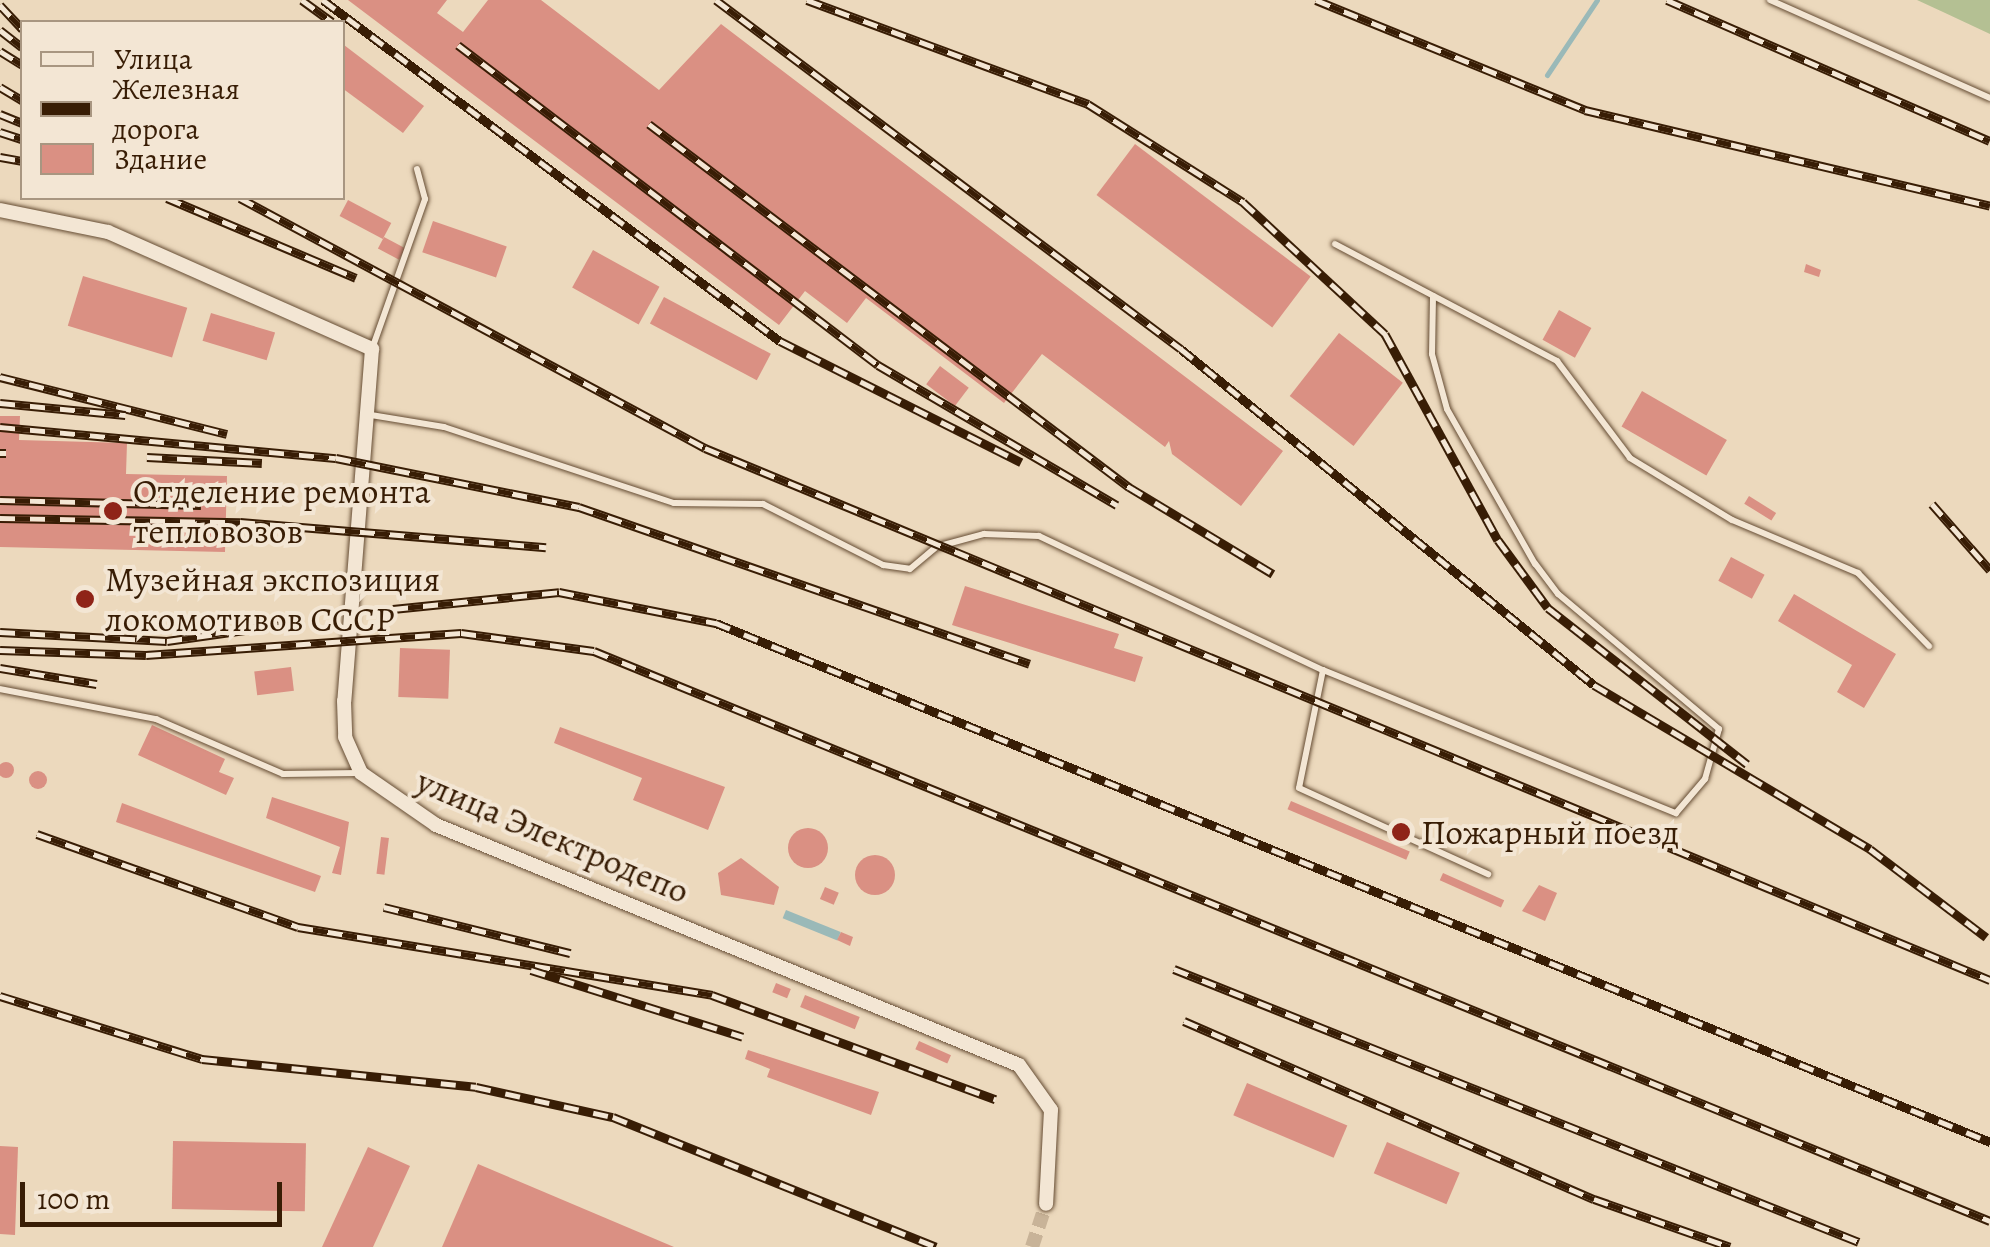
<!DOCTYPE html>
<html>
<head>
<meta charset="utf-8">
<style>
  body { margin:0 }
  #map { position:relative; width:1990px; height:1247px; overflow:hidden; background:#ecd9bd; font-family:Alegreya,serif }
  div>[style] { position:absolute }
  .green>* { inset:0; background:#b4c093 }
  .water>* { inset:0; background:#9ab9b8; transform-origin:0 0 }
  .stream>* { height:5px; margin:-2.5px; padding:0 2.5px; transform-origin:2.5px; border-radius:2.5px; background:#9ab9b8 }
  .building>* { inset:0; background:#da9083; transform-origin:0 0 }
  .round { border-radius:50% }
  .street-tunnel>* { height:14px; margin-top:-7px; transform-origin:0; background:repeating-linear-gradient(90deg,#c8b398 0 14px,transparent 0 21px) }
  .roads { filter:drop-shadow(0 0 2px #654c33) drop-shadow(0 0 2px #654c33) }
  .lane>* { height:6px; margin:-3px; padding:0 3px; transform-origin:3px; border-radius:3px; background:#f3e6d4 }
  .street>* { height:14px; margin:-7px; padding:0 7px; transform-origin:7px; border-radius:7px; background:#f3e6d4 }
  .rail>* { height:9px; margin-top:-4.5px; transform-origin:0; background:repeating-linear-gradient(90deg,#f3e6d4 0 15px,#381d05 0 30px); box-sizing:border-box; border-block:2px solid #381d05 }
  .dots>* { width:28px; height:28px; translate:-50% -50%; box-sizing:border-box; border:5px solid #f3e6d4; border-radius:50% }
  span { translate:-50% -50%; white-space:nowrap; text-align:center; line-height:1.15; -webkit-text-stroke:8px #f3e6d4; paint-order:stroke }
  .poi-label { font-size:35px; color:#381d05 }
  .left { translate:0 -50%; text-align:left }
  .street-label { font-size:35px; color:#381d05 }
  .legend { position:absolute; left:20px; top:20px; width:325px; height:180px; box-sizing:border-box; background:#f3e6d4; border:2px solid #a89681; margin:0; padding:12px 18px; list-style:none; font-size:30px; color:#381d05 }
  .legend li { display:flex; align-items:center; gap:20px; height:50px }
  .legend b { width:50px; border:2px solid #a89681 }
  .scale { position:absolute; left:20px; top:1182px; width:262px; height:45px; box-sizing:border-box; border:5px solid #381d05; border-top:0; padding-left:12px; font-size:30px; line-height:35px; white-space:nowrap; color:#381d05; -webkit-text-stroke:8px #f3e6d4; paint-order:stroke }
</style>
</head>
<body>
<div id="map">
  <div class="green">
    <div style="clip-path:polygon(1917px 0,1990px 0,1990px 34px,1943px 12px)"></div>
  </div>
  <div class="water">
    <div style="left:786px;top:910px;width:59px;height:9px;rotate:22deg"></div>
  </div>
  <div class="stream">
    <div style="left:1547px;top:75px;width:90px;rotate:-56.3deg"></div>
  </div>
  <div class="building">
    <div style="clip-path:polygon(348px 0,447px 0,437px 13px,463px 32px,488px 0,541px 0,659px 90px,721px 24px,1283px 451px,1241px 506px,1172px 454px,1169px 441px,1165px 447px,1042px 354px,1004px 403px,866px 298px,847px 323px,805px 291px,779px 325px)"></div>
    <div style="clip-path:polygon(344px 45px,424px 106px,403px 133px,342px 88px)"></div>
    <div style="left:1135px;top:144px;width:220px;height:64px;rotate:37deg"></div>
    <div style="left:348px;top:200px;width:49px;height:18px;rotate:28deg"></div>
    <div style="left:433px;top:221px;width:78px;height:33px;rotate:19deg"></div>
    <div style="left:384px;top:237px;width:24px;height:13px;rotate:28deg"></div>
    <div style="left:593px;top:250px;width:76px;height:43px;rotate:29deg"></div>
    <div style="clip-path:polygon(1806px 264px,1821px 270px,1819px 277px,1804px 272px)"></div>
    <div style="left:83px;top:276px;width:109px;height:52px;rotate:17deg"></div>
    <div style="left:664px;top:297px;width:121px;height:30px;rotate:28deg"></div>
    <div style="left:1559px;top:310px;width:37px;height:34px;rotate:29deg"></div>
    <div style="left:211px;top:313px;width:67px;height:29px;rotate:17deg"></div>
    <div style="left:1339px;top:333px;width:81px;height:80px;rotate:38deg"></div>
    <div style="left:940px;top:366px;width:36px;height:23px;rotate:37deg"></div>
    <div style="left:1642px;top:391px;width:98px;height:41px;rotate:30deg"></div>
    <div style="clip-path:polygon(0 416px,20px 416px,19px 440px,127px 443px,126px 474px,227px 476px,225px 552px,0 547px)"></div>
    <div style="left:1749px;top:496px;width:32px;height:9px;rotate:32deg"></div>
    <div style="left:1731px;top:557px;width:38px;height:27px;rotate:28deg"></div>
    <div style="clip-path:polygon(965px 586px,1119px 634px,1114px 648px,1143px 657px,1135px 682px,952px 625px)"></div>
    <div style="clip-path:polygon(1794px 594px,1896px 654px,1864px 708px,1837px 692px,1852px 665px,1778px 621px)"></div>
    <div style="left:400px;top:648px;width:50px;height:49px;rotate:2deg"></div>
    <div style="left:291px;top:667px;width:24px;height:37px;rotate:83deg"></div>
    <div style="clip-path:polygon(152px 725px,225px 759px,219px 772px,234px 778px,226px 795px,138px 755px)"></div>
    <div style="clip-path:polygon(560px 727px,725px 787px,708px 830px,633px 800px,642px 778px,554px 743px)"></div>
    <div class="round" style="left:-2px;top:762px;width:16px;height:16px"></div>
    <div class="round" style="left:29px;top:771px;width:18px;height:18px"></div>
    <div style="clip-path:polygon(272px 797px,349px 822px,341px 875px,332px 873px,340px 847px,266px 818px)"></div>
    <div style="left:1291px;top:801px;width:129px;height:9px;rotate:23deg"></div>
    <div style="clip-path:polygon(122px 803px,321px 876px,315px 892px,116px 822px)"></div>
    <div class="round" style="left:788px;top:828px;width:40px;height:40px"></div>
    <div style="left:381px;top:837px;width:8px;height:37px;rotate:7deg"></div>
    <div class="round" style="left:855px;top:855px;width:40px;height:40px"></div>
    <div style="clip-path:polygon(741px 858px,779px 887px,774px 905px,721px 895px,718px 873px)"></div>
    <div style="left:1443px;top:873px;width:67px;height:8px;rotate:24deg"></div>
    <div style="clip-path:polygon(1539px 885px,1557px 893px,1545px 921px,1522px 911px)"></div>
    <div style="left:825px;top:887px;width:15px;height:13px;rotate:23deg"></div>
    <div style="clip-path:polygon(841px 932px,853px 937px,850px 946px,837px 940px)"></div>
    <div style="left:776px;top:983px;width:16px;height:10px;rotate:22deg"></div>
    <div style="left:805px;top:995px;width:59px;height:13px;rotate:22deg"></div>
    <div style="left:919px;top:1041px;width:35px;height:9px;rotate:24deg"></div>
    <div style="clip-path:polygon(748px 1050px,879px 1092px,871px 1115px,767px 1077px,770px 1069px,745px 1059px)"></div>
    <div style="left:1247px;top:1083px;width:109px;height:35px;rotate:23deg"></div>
    <div style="left:173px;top:1141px;width:133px;height:68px;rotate:1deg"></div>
    <div style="left:1387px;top:1142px;width:79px;height:34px;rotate:23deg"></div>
    <div style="clip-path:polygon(0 1146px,18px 1147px,15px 1235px,0 1234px)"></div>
    <div style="clip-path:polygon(368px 1147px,410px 1166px,373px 1247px,322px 1247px)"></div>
    <div style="clip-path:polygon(478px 1164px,674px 1247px,442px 1247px)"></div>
  </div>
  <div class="street-tunnel">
    <div style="left:1032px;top:1247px;width:45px;rotate:-72deg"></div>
  </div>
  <div class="roads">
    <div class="lane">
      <div style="left:1770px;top:0;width:241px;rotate:24deg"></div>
      <div style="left:1335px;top:244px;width:251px;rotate:27.8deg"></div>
      <div style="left:1557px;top:361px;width:121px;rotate:53deg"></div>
      <div style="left:1630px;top:458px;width:119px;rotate:31.3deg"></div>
      <div style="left:1732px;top:520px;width:137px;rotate:22.8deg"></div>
      <div style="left:1858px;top:573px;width:102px;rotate:45.8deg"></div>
      <div style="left:372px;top:349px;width:159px;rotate:-70.5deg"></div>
      <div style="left:425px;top:199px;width:31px;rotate:-105deg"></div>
      <div style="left:371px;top:415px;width:74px;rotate:9.3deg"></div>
      <div style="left:444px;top:427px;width:242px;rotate:18.3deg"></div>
      <div style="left:674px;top:503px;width:89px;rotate:0.6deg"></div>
      <div style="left:763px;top:504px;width:135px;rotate:26.9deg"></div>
      <div style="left:883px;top:565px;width:27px;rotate:8deg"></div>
      <div style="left:910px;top:569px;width:34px;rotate:-40deg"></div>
      <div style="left:936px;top:547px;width:50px;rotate:-15.2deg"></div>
      <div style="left:984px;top:534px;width:55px;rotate:2.1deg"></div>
      <div style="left:1039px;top:536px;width:314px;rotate:25.3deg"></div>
      <div style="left:1323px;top:670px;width:381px;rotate:22.1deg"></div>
      <div style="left:1676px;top:813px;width:45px;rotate:-49.5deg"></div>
      <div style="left:1705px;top:779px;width:52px;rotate:-74.4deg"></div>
      <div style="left:1719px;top:729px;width:210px;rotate:-140deg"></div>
      <div style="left:1558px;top:594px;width:38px;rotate:-127deg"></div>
      <div style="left:1535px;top:564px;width:178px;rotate:-119.6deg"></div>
      <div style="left:1447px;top:409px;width:57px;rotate:-105.3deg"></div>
      <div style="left:1432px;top:354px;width:58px;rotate:-89deg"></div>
      <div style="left:1323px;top:670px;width:120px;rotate:101.5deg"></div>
      <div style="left:1299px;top:788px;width:208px;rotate:24.5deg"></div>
      <div style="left:0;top:689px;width:159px;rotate:10.9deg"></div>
      <div style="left:156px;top:719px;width:138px;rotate:23.4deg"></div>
      <div style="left:283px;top:774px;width:76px;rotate:-0.8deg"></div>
    </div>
    <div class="street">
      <div style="left:0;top:210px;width:110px;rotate:11.5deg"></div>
      <div style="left:108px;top:232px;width:289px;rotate:23.9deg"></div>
      <div style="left:372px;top:349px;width:353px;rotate:94.5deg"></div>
      <div style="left:344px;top:701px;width:36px;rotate:88deg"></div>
      <div style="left:345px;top:737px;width:39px;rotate:66deg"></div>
      <div style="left:361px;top:773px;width:91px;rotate:34.7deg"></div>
      <div style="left:436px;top:825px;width:630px;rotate:22.38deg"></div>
      <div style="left:1019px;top:1065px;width:55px;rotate:54.6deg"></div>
      <div style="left:1051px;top:1110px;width:94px;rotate:93deg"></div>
    </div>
  </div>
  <div class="rail">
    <div style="left:302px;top:0;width:37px;rotate:36deg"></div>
    <div style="left:323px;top:0;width:570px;rotate:36.73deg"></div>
    <div style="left:780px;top:341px;width:270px;rotate:26.7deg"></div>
    <div style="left:716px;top:0;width:581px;rotate:36.89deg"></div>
    <div style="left:1181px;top:349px;width:532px;rotate:39.13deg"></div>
    <div style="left:1594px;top:685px;width:321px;rotate:30.7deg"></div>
    <div style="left:1870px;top:849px;width:146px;rotate:37.2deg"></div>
    <div style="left:807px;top:0;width:300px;rotate:20.3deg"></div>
    <div style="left:1088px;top:104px;width:183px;rotate:32.3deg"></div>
    <div style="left:1243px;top:202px;width:194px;rotate:42.9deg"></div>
    <div style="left:1385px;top:334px;width:235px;rotate:61.3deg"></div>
    <div style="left:1498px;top:540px;width:84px;rotate:53.7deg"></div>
    <div style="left:1548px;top:608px;width:253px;rotate:38.1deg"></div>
    <div style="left:1316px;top:0;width:291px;rotate:22.2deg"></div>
    <div style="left:1585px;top:110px;width:416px;rotate:13.3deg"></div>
    <div style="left:1667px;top:0;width:352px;rotate:23.6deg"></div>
    <div style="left:0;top:5px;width:33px;rotate:47deg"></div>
    <div style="left:0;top:30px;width:28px;rotate:38deg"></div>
    <div style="left:458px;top:45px;width:528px;rotate:37.3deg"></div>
    <div style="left:878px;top:365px;width:277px;rotate:30.4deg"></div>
    <div style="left:0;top:51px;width:26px;rotate:32deg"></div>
    <div style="left:0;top:87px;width:26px;rotate:31deg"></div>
    <div style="left:0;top:114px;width:24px;rotate:22deg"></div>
    <div style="left:649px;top:124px;width:602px;rotate:37.1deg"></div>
    <div style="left:1129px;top:487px;width:168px;rotate:31.1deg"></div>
    <div style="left:0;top:132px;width:23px;rotate:18deg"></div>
    <div style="left:0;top:157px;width:22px;rotate:10deg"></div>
    <div style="left:167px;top:198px;width:205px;rotate:22.9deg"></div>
    <div style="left:240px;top:198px;width:528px;rotate:28.26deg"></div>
    <div style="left:705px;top:448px;width:1391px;rotate:22.49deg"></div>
    <div style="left:0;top:377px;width:234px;rotate:14.1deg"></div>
    <div style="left:0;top:403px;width:126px;rotate:5.5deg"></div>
    <div style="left:0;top:427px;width:337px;rotate:5.3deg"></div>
    <div style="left:336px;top:458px;width:248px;rotate:11.4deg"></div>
    <div style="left:579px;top:507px;width:477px;rotate:19.2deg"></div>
    <div style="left:0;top:453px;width:6px"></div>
    <div style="left:147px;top:457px;width:115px;rotate:3deg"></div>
    <div style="left:0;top:500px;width:201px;rotate:1.4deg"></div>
    <div style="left:1932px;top:504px;width:88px;rotate:48.7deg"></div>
    <div style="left:0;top:518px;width:240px;rotate:1deg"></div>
    <div style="left:240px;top:522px;width:307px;rotate:4.7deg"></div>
    <div style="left:393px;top:609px;width:167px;rotate:-5.8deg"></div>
    <div style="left:559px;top:592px;width:160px;rotate:11.2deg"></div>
    <div style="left:716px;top:623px;width:1376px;rotate:22.16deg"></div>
    <div style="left:0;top:632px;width:167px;rotate:3.1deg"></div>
    <div style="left:167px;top:641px;width:122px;rotate:-8deg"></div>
    <div style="left:0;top:650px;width:146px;rotate:2deg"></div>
    <div style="left:146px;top:655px;width:316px;rotate:-4deg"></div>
    <div style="left:461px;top:633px;width:134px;rotate:7.7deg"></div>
    <div style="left:594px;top:651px;width:1508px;rotate:22.21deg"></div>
    <div style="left:0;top:668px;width:98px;rotate:9.4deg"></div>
    <div style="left:37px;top:834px;width:277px;rotate:19.6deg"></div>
    <div style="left:298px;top:927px;width:420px;rotate:9.3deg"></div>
    <div style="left:712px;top:995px;width:302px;rotate:20.2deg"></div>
    <div style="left:384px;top:907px;width:192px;rotate:13.9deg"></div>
    <div style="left:1174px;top:969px;width:737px;rotate:21.73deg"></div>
    <div style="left:531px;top:970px;width:222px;rotate:17.5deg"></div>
    <div style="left:0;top:996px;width:212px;rotate:17.3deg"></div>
    <div style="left:202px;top:1059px;width:275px;rotate:5.8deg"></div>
    <div style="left:476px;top:1087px;width:140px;rotate:12.4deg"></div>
    <div style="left:613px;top:1117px;width:348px;rotate:21.9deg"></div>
    <div style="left:1184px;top:1021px;width:447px;rotate:23.5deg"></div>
    <div style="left:1594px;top:1199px;width:144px;rotate:19.4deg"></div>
  </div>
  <div class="dots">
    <div style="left:113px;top:511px;background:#8f2418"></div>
    <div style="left:85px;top:599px;background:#8f2418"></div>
    <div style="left:1401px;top:832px;background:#8f2418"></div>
  </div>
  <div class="poi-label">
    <span class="left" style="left:133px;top:511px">Отделение ремонта<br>тепловозов</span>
    <span class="left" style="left:105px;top:599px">Музейная экспозиция<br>локомотивов СССР</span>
    <span class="left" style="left:1421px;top:832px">Пожарный поезд</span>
  </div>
  <div class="street-label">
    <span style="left:553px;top:836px;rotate:23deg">улица Электродепо</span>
  </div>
  <ul class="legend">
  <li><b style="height:12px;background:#f3e6d4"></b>Улица</li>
  <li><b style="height:12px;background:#381d05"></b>Железная дорога</li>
  <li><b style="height:28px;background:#da9083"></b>Здание</li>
  </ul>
  <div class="scale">100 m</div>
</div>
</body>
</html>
